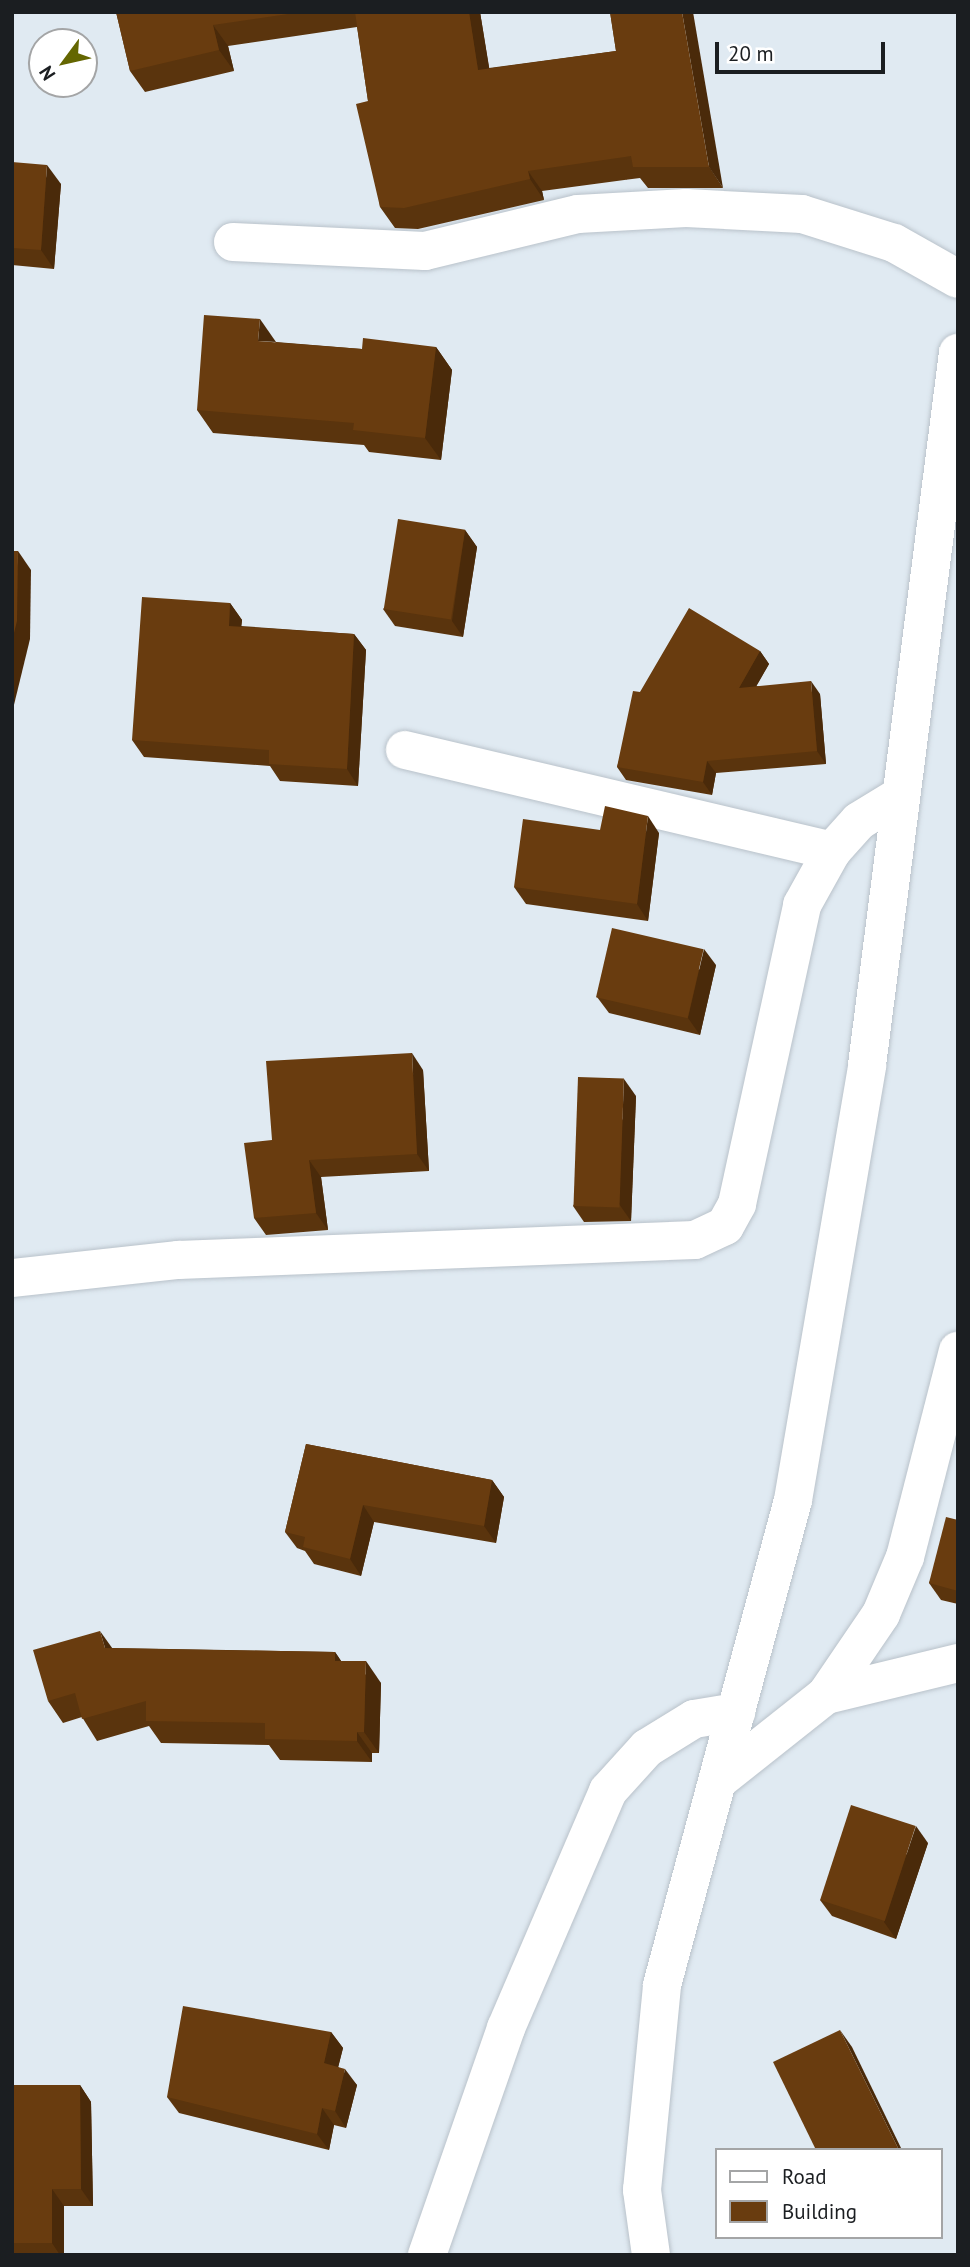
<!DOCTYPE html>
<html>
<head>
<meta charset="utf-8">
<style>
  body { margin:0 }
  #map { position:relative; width:970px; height:2267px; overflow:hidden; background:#e0eaf2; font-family:"PT Sans",sans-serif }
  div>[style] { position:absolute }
  .roads { filter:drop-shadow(0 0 2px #b9c2ca) drop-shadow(0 0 2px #b9c2ca) }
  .minor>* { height:38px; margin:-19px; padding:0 19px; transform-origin:19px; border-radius:19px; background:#fff }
  .tertiary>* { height:38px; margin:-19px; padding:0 19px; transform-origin:19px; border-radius:19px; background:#fff }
  .wall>* { inset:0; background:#5a340d }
  .shaded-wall>* { inset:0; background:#4a2a0a }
  .building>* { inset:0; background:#693c0f; transform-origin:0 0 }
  span { translate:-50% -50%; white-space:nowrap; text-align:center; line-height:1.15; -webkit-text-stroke:7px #fff; paint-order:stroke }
  .frame { position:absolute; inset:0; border:14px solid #1b1e21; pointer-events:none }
  .legend { position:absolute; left:715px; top:2148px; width:228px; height:91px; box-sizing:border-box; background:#fff; border:2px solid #a4a5a6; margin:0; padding:9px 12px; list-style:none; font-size:21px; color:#1b1e21 }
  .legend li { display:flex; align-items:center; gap:14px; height:35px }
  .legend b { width:35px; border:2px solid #a4a5a6 }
  .north { position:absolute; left:28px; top:28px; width:70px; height:70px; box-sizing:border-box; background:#fff; border:2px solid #a4a5a6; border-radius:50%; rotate:237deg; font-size:19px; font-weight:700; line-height:28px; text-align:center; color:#1b1e21 }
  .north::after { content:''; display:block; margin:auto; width:24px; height:32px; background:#646601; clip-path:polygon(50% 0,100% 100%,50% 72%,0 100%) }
  .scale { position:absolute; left:715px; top:42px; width:170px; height:32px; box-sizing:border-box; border:4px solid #1b1e21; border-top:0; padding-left:9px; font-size:21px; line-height:24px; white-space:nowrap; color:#1b1e21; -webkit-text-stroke:5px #fff; paint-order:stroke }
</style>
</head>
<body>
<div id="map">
  <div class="roads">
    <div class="minor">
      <div style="left:233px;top:242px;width:192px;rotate:2.7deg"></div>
      <div style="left:425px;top:251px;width:157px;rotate:-13.6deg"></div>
      <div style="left:578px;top:214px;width:108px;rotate:-3.2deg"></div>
      <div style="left:686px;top:208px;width:116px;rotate:3deg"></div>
      <div style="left:802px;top:214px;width:96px;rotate:17.5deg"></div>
      <div style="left:894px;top:243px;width:73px;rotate:29.4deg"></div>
      <div style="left:405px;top:750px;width:439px;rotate:13.3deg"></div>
      <div style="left:12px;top:1278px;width:167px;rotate:-6.2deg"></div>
      <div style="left:178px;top:1260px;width:517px;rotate:-2.22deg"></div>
      <div style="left:695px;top:1240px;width:33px;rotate:-25deg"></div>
      <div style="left:725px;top:1226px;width:25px;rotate:-61deg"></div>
      <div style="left:737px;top:1204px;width:306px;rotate:-77.7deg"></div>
      <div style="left:802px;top:905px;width:62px;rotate:-60.9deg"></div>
      <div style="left:832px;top:851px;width:40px;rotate:-48deg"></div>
      <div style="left:859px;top:821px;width:48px;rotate:-31.4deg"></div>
      <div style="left:826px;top:1695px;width:136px;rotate:-13.6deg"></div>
      <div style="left:720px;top:1779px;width:135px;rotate:-38.4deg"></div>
      <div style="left:826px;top:1695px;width:98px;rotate:-55.8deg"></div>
      <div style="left:881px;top:1614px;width:62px;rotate:-67.2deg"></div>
      <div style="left:905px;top:1557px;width:213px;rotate:-75.6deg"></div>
      <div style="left:427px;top:2255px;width:240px;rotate:-70.8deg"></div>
      <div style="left:506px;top:2028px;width:258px;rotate:-66.7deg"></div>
      <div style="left:608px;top:1791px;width:58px;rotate:-47.8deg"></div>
      <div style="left:647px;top:1748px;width:55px;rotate:-31.7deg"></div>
      <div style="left:694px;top:1719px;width:43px;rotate:-9.5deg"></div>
    </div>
    <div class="tertiary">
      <div style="left:651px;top:2255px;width:66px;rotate:-97.9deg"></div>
      <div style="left:642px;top:2190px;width:206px;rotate:-84.4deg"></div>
      <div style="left:662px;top:1985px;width:502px;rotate:-74.88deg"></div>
      <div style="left:793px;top:1500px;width:441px;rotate:-80.3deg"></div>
      <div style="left:867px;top:1065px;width:718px;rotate:-82.72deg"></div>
    </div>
  </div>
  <div class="wall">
    <div style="clip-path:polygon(116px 12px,480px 12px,489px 68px,616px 51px,610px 12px,723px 188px,648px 188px,640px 178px,542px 191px,544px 200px,418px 229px,395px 228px,380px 207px,368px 101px,357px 27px,228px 46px,234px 71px,145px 92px,130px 71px)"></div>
    <div style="clip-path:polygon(12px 162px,61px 184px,54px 269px,12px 265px)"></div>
    <div style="clip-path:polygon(276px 342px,362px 349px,436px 347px,452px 370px,441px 460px,369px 452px,364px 445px,213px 433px,197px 410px)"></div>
    <div style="clip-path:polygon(465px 530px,477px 547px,463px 637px,395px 626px,383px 609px)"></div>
    <div style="clip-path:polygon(230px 603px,242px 620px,241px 626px,354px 634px,366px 650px,358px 786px,280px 781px,270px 766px,144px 757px,132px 740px)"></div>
    <div style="clip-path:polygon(760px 651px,769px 664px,756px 686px,820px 694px,826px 764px,716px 773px,712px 795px,626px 780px,617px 767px,640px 692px)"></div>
    <div style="clip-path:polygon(600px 830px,659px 833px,648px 921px,526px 904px,514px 887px)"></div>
    <div style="clip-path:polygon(716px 965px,700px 1035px,609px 1013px,597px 997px)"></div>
    <div style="clip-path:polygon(423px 1070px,429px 1171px,321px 1177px,328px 1230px,266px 1235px,254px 1218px,272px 1140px)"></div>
    <div style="clip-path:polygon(636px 1096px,631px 1221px,584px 1222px,573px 1206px)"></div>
    <div style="clip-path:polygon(306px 1444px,492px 1480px,504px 1497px,496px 1543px,374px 1522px,361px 1576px,314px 1564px,305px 1551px,297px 1548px,285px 1532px)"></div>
    <div style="clip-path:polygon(958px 1520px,958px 1604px,941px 1600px,929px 1583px)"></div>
    <div style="clip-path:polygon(112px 1648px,335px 1652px,341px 1661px,381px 1683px,379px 1753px,372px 1753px,372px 1762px,280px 1760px,269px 1745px,161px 1743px,149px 1726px,97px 1741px,82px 1717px,63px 1723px,48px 1701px)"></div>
    <div style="clip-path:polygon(928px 1843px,896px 1939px,832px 1916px,820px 1900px)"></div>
    <div style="clip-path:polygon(331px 2032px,343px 2048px,338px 2067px,357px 2085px,346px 2128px,334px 2125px,329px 2150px,179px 2113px,167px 2097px)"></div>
    <div style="clip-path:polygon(12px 2085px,80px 2085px,91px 2102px,93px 2206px,64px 2206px,64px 2255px,12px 2255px)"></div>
  </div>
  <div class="shaded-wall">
    <div style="clip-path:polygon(469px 12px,480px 12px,493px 91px,478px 70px)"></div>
    <div style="clip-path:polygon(682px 12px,693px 12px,723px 188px,709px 167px)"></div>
    <div style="clip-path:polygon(213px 25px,228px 46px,234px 71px,219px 50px)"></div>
    <div style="clip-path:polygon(47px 165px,61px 184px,54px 269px,41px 250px)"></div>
    <div style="clip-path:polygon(528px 171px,542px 191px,544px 200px,530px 179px)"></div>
    <div style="clip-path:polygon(260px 319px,276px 342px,258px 341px)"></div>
    <div style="clip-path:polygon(436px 347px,452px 370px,441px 460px,425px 438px)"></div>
    <div style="clip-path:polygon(465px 530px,477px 547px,463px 637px,452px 621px)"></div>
    <div style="clip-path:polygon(18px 551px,31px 570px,30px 639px,12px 713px,12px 641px)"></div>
    <div style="clip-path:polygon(230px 603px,242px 620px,240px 642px,229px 626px)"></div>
    <div style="clip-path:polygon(354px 634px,366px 650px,358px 786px,347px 769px)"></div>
    <div style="clip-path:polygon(760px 651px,769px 664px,748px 701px,739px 688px)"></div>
    <div style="clip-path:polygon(811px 681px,820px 694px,826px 764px,817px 751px)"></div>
    <div style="clip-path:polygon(707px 761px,716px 773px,712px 795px,703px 782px)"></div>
    <div style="clip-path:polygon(648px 816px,659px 833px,648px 921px,637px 904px)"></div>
    <div style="clip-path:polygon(704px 949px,716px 965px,700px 1035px,688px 1018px)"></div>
    <div style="clip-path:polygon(412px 1053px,423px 1070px,429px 1171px,417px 1154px)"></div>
    <div style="clip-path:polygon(624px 1079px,636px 1096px,631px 1221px,619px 1204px)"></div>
    <div style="clip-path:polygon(309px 1160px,321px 1177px,328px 1230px,316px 1213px)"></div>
    <div style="clip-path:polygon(492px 1480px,504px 1497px,496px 1543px,484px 1526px)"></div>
    <div style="clip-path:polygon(363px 1505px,374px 1522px,361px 1576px,350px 1559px)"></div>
    <div style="clip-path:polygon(100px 1631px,115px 1652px,105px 1648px)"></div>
    <div style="clip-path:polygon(335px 1652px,350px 1674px,335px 1661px)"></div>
    <div style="clip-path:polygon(366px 1661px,381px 1683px,379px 1753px,364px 1732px)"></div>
    <div style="clip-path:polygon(357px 1732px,372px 1753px,372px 1762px,357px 1741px)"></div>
    <div style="clip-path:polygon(916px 1826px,928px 1843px,896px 1939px,884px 1922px)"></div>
    <div style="clip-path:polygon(840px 2030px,852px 2047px,902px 2150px,899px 2150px)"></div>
    <div style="clip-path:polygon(331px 2032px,343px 2048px,335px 2080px,324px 2063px)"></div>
    <div style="clip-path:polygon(345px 2069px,357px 2085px,346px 2128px,335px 2111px)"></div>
    <div style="clip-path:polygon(80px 2085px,91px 2102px,93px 2206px,81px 2189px)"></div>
    <div style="clip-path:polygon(322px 2108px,334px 2125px,329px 2150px,317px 2134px)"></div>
    <div style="clip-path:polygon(52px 2189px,64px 2206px,64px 2255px,60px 2255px,52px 2243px)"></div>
  </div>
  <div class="building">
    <div style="clip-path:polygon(116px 12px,302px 12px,213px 25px,219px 50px,130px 71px)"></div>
    <div style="clip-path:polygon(355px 12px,469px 12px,478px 70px,616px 51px,610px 12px,682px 12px,709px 167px,633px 167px,631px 156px,528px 171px,530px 179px,404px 208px,380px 207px,356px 104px,368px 101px)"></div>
    <div style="clip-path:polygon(12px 162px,47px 165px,41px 250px,12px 248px)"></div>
    <div style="clip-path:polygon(204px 315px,260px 319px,258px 341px,362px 349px,363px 338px,436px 347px,425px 438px,353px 430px,354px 423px,197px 410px)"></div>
    <div style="left:398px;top:519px;width:68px;height:91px;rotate:9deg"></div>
    <div style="clip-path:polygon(12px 551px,18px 551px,17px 621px,12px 641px)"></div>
    <div style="clip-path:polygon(142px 597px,230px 603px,229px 626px,354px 634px,347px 769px,269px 764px,269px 750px,132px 740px)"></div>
    <div style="clip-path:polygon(689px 608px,760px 651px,739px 688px,811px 681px,817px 751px,707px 761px,703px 782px,617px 767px,633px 691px,640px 692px)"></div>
    <div style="clip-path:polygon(605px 806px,648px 816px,637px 904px,514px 887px,523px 819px,600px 830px)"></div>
    <div style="left:612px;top:928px;width:94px;height:71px;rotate:13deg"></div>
    <div style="clip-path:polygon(412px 1053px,417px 1154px,309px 1160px,316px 1213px,254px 1218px,244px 1143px,272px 1140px,266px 1061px)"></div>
    <div style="left:578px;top:1077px;width:46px;height:129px;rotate:2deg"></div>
    <div style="clip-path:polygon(306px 1444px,492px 1480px,484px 1526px,363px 1505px,350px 1559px,303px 1547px,305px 1537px,285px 1532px)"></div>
    <div style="clip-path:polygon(946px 1517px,958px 1520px,958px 1591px,929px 1583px)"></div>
    <div style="clip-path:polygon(100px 1631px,105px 1648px,335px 1652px,335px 1661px,366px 1661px,364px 1732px,357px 1732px,357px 1741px,265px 1739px,265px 1723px,146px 1721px,146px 1701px,82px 1719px,75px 1693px,48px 1701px,33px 1650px)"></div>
    <div style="left:851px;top:1805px;width:68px;height:100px;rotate:18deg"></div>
    <div style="clip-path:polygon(183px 2006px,331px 2032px,324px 2063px,345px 2069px,335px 2111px,322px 2108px,317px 2134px,167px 2097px)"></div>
    <div style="clip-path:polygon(840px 2030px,899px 2150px,816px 2150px,773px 2062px)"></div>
    <div style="clip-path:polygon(12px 2085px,80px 2085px,81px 2189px,52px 2189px,52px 2243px,12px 2243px)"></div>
  </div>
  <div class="frame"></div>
  <ul class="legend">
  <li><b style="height:9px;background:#fff"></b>Road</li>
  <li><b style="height:19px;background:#693c0f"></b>Building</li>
  </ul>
  <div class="north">N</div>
  <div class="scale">20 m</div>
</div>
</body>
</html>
